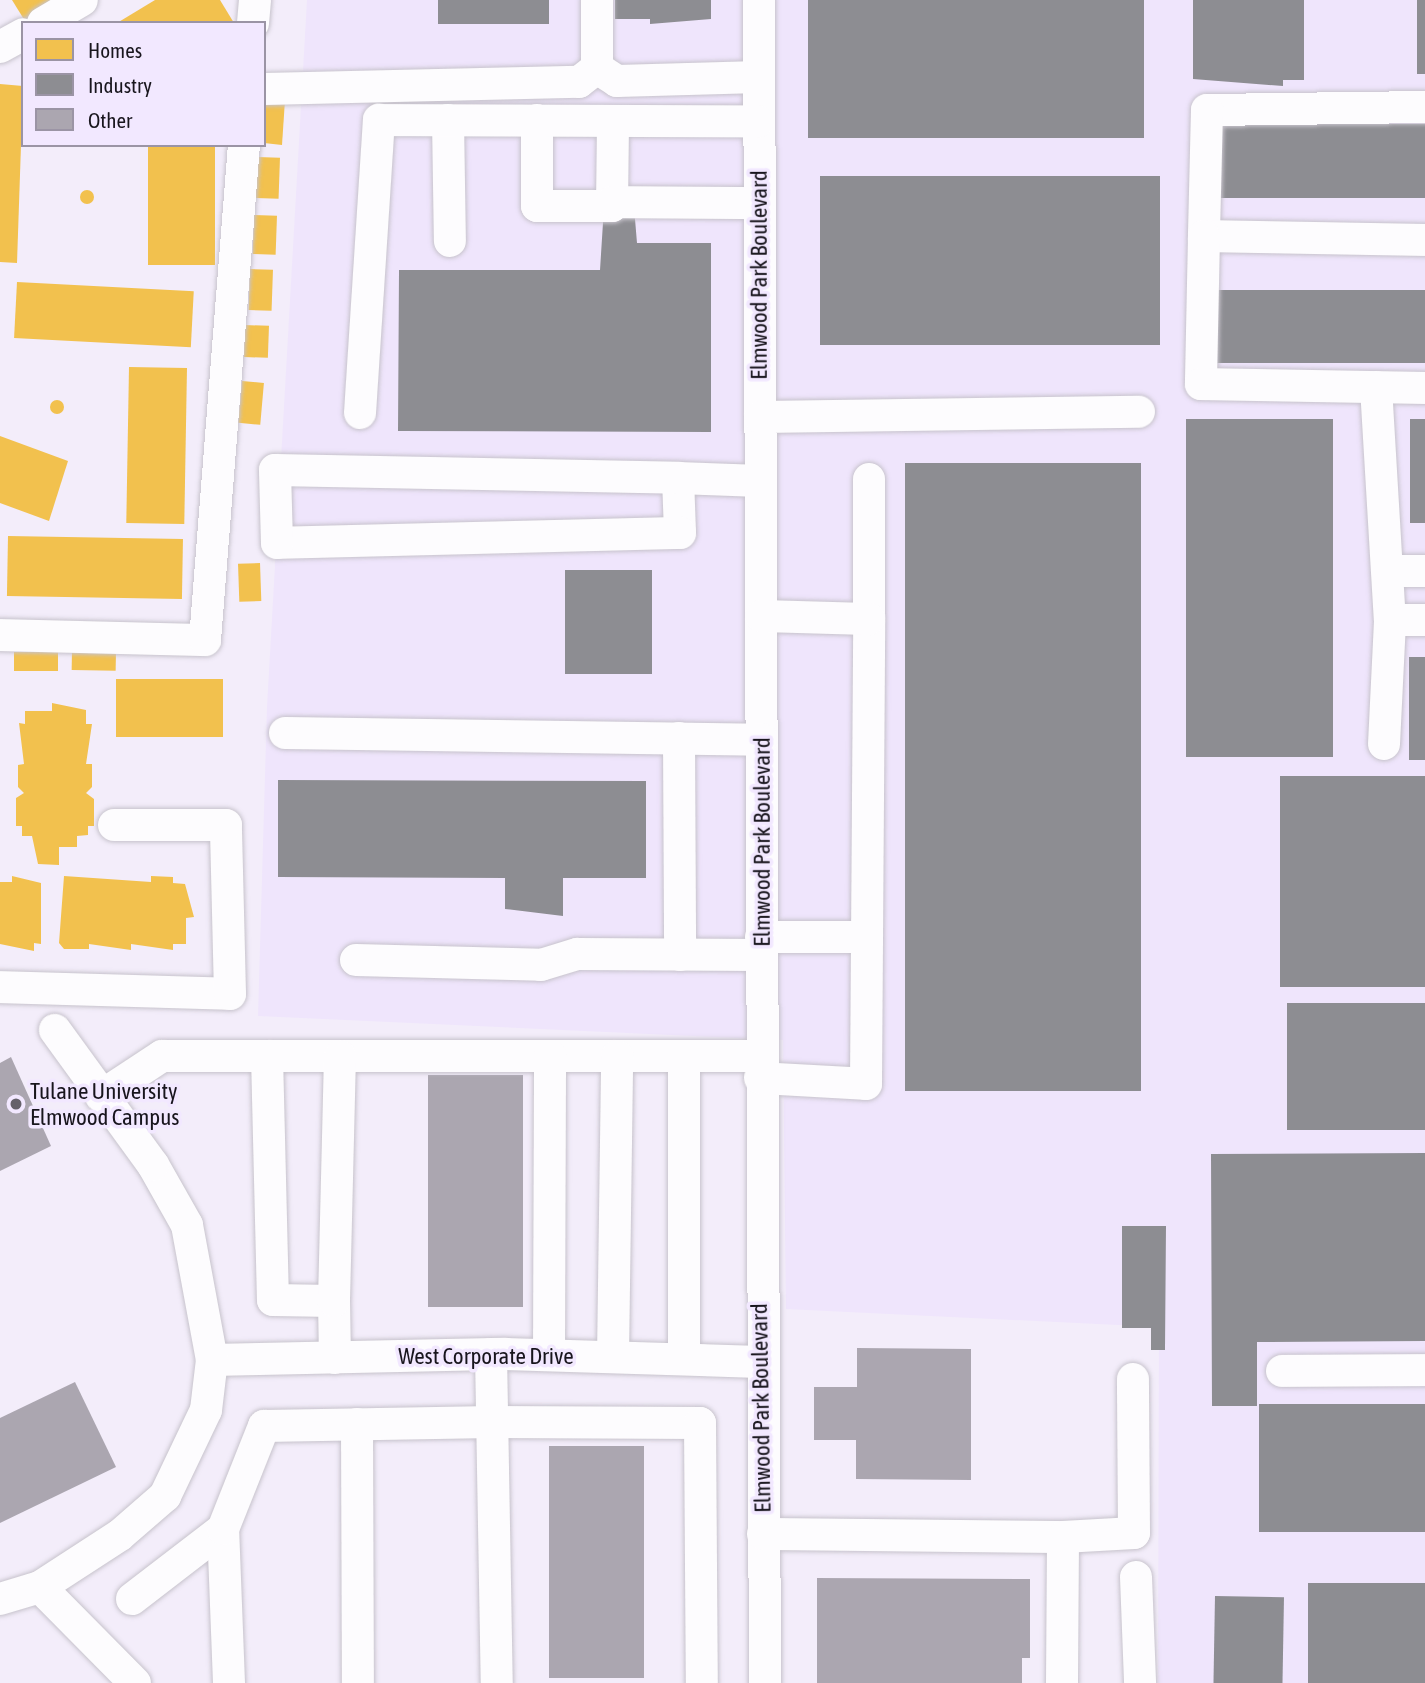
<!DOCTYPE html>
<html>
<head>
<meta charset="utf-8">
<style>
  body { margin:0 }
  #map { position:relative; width:1425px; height:1683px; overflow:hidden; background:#f3edfa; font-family:"Asap Condensed",sans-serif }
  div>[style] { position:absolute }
  .built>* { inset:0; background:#efe5fc }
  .homes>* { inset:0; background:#f2c14e; transform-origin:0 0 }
  .round { border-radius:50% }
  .industry>* { inset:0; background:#8d8d92; transform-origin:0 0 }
  .building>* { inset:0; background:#aba6b0; transform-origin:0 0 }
  .roads { filter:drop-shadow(0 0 2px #c7c3cc) drop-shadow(0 0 2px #c7c3cc) }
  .minor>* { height:32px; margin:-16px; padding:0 16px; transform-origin:16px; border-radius:16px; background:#fdfcfe }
  .dots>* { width:19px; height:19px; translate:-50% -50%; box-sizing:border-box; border:4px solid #f2e8ff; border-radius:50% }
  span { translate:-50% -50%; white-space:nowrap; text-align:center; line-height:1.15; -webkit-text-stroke:7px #f2e8ff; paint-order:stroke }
  .street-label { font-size:23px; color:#18151d }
  .poi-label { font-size:23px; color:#18151d }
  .left { translate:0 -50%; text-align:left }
  .legend { position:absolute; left:21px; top:21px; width:245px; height:126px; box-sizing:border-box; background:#f2e8ff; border:2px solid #9b94a5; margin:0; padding:9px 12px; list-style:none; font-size:21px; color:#18151d }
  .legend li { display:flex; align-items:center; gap:14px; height:35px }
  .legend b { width:35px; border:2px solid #9b94a5 }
</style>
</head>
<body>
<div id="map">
  <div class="built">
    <div style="clip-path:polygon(307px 0,1425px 0,1425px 1683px,1158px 1683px,1159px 1327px,786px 1309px,783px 1040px,258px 1016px,267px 707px)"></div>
  </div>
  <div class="homes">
    <div style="clip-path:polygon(12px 0,60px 0,25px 21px)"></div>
    <div style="clip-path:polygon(155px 0,220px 0,234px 23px,117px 23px)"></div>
    <div style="clip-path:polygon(0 84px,23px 86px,17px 263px,0 262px)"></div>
    <div style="clip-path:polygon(264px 98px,285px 100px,282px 145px,264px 143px)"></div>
    <div style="left:148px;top:145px;width:67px;height:120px"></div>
    <div style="left:257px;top:157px;width:23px;height:41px;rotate:2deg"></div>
    <div class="round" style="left:80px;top:190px;width:14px;height:14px"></div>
    <div style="left:254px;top:215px;width:23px;height:39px;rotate:2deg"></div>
    <div style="left:250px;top:269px;width:23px;height:41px;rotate:2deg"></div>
    <div style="left:17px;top:282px;width:177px;height:56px;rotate:3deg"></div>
    <div style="left:245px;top:325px;width:24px;height:32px;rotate:2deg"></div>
    <div style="left:129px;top:367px;width:58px;height:156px;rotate:1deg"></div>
    <div style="left:242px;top:381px;width:22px;height:42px;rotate:5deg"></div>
    <div class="round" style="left:50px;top:400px;width:14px;height:14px"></div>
    <div style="clip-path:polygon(0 436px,68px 461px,49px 521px,0 503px)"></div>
    <div style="left:8px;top:536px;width:175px;height:60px;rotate:1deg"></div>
    <div style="left:260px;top:563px;width:38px;height:22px;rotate:88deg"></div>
    <div style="left:72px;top:650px;width:44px;height:20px;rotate:1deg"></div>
    <div style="left:14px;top:652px;width:44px;height:19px"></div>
    <div style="left:223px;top:679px;width:58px;height:107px;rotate:90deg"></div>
    <div style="clip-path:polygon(52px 703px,86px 710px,86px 724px,92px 724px,86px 764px,92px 764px,92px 787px,86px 793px,94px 799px,94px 826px,88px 826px,88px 835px,77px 836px,77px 847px,59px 847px,59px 865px,38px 864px,32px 836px,22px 836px,22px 826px,16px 826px,16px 798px,24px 793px,18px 787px,18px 765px,24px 764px,19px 723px,25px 724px,25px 711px,52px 711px)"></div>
    <div style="clip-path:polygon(12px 876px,41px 883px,41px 944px,34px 943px,34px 951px,0 944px,0 882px,12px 882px)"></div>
    <div style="clip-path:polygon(64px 876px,151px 882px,151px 876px,173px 877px,173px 883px,185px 884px,194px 917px,186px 918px,186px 944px,173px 944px,173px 950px,131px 944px,131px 950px,89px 944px,89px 949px,64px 949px,59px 943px)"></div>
  </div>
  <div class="industry">
    <div style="left:438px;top:0;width:111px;height:24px"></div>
    <div style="clip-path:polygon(615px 0,711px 0,711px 19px,650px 24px,650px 19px,615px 19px)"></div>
    <div style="left:808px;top:0;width:336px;height:138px"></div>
    <div style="clip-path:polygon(1193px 0,1304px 0,1304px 80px,1283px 80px,1283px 86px,1193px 79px)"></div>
    <div style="left:1417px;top:0;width:8px;height:74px"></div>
    <div style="left:1215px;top:124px;width:210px;height:74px"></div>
    <div style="left:820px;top:176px;width:340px;height:169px"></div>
    <div style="clip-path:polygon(604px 207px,634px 207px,637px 243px,711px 243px,711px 432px,398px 431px,399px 270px,600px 270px)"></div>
    <div style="left:1216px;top:290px;width:209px;height:73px"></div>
    <div style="left:1186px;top:419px;width:147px;height:338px"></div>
    <div style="left:1410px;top:419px;width:15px;height:104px"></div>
    <div style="left:905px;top:463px;width:236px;height:628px"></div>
    <div style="left:565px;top:570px;width:87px;height:104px"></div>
    <div style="left:1409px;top:657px;width:16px;height:103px"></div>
    <div style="left:1280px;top:776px;width:145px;height:211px"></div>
    <div style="clip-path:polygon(278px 780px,646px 781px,646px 878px,563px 878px,563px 916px,505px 909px,505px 878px,278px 877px)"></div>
    <div style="left:1287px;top:1003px;width:138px;height:127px"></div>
    <div style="clip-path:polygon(1425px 1153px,1425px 1341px,1257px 1342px,1257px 1406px,1212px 1406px,1211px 1154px)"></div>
    <div style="clip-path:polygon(1122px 1226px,1166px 1226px,1165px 1350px,1151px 1350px,1151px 1328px,1122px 1328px)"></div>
    <div style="left:1259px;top:1404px;width:166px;height:128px"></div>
    <div style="left:1308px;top:1583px;width:117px;height:100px"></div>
    <div style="left:1215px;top:1596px;width:69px;height:87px;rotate:1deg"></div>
  </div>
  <div class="building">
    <div style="clip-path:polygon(11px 1057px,51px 1146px,0 1171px,0 1063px)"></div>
    <div style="left:428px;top:1075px;width:95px;height:232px"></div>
    <div style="clip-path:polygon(857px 1348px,971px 1349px,971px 1480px,856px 1479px,856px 1440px,814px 1440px,814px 1387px,857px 1387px)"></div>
    <div style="clip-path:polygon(75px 1382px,116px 1467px,0 1523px,0 1418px)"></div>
    <div style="left:549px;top:1446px;width:95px;height:232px"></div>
    <div style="clip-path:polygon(817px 1578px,1030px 1579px,1030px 1658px,1022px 1658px,1022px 1683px,817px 1683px)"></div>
  </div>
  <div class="roads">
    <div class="minor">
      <div style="left:597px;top:0;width:68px;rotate:90deg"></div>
      <div style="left:597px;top:68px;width:24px;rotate:33deg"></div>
      <div style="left:617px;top:81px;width:142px;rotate:-1.6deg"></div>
      <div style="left:759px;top:0;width:1683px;rotate:89.8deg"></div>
      <div style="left:43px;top:23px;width:45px;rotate:-30.5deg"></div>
      <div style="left:253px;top:23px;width:23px;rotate:-85deg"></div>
      <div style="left:0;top:47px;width:26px;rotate:-29deg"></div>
      <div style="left:264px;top:89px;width:315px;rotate:-1.3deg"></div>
      <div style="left:579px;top:82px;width:23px;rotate:-38deg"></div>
      <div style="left:1425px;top:107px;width:218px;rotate:179.2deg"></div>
      <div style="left:1207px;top:110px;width:126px;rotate:91.4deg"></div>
      <div style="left:1204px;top:236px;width:221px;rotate:1deg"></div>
      <div style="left:448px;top:120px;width:121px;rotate:89.1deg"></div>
      <div style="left:537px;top:120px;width:86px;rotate:90deg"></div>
      <div style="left:537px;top:206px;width:75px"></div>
      <div style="left:612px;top:206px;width:85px;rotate:-89.3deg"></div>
      <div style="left:612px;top:202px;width:146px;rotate:0.4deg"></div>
      <div style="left:1204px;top:236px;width:148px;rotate:91.2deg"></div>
      <div style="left:1201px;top:384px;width:224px;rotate:1deg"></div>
      <div style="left:1376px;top:387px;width:233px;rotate:86.6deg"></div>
      <div style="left:1390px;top:620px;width:35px"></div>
      <div style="left:360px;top:413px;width:294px;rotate:-86.3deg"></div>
      <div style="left:379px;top:120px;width:379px;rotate:0.2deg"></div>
      <div style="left:760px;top:417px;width:379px;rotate:-0.8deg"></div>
      <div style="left:678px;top:478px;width:55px;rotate:87.9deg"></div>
      <div style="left:680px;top:533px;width:403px;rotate:178.6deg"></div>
      <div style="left:277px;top:543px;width:73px;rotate:-91.6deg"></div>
      <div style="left:275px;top:470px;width:403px;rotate:1.1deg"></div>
      <div style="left:678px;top:478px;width:82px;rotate:2.1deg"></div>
      <div style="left:1388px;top:571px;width:37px"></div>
      <div style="left:869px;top:619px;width:140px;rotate:-90deg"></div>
      <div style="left:0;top:635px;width:205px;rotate:1.4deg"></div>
      <div style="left:205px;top:640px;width:497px;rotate:-85.5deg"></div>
      <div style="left:285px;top:733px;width:477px;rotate:0.8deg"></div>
      <div style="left:679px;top:738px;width:217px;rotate:89.7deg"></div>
      <div style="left:1384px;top:744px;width:124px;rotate:-87.2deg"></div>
      <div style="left:761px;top:937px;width:104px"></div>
      <div style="left:356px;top:960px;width:185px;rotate:1.5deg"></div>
      <div style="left:541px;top:965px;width:38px;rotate:-17deg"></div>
      <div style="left:577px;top:954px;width:184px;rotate:0.3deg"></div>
      <div style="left:0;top:987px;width:230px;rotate:1.7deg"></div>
      <div style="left:230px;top:994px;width:169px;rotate:-91.4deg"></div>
      <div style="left:226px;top:825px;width:112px;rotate:180deg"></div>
      <div style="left:267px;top:1056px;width:244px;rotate:88.6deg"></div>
      <div style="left:273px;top:1300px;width:61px;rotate:0.9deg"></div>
      <div style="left:334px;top:1301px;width:57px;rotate:89deg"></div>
      <div style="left:760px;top:1078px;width:106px;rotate:3.2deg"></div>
      <div style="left:866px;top:1084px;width:465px;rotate:-89.6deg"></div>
      <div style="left:869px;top:619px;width:108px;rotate:-178.4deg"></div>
      <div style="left:101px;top:1096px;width:73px;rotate:-33.3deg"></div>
      <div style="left:162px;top:1056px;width:598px"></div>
      <div style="left:334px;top:1301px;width:245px;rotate:-88.6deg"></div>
      <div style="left:491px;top:1354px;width:329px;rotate:89deg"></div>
      <div style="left:549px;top:1355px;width:299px;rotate:-89.8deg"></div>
      <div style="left:613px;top:1357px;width:301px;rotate:-89.2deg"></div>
      <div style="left:684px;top:1359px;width:303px;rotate:-90deg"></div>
      <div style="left:212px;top:1360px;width:293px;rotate:-1.2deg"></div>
      <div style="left:505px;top:1354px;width:255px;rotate:1.8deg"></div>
      <div style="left:1282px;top:1371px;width:143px;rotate:-0.4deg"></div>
      <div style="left:357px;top:1424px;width:259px;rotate:89.8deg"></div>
      <div style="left:763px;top:1534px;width:300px;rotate:0.6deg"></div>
      <div style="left:1136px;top:1577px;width:106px;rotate:87.8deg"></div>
      <div style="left:40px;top:1587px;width:135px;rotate:45.3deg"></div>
      <div style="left:0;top:1599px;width:42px;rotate:-16.7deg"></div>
      <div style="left:40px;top:1587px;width:95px;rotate:-33deg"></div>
      <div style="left:120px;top:1535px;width:60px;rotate:-40.9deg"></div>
      <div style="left:165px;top:1496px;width:95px;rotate:-64.5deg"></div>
      <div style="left:206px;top:1410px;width:50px;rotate:-83.2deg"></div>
      <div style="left:212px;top:1360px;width:137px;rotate:-100.5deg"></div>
      <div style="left:187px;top:1225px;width:69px;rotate:-119.5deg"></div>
      <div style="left:153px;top:1165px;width:167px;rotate:-126deg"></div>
      <div style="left:132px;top:1599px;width:115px;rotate:-37.6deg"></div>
      <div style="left:229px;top:1683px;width:154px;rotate:-92.2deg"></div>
      <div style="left:223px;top:1529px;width:111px;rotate:-68.3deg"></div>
      <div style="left:264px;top:1426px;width:229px;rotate:-1deg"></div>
      <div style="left:493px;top:1422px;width:207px;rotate:0.3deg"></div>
      <div style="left:700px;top:1423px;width:260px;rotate:89.6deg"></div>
      <div style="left:1062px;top:1683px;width:146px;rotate:-89.6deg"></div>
      <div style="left:1063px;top:1537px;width:71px;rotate:-3.2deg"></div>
      <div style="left:1134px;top:1533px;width:154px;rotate:-90.4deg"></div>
    </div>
  </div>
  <div class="dots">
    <div style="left:16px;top:1104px;background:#65616a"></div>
  </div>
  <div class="street-label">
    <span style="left:759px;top:275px;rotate:-90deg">Elmwood Park Boulevard</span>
    <span style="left:762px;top:842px;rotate:-90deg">Elmwood Park Boulevard</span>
    <span style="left:486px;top:1356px">West Corporate Drive</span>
    <span style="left:761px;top:1408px;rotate:-91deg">Elmwood Park Boulevard</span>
  </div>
  <div class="poi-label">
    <span class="left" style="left:30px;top:1104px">Tulane University<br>Elmwood Campus</span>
  </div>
  <ul class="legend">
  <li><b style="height:19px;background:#f2c14e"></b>Homes</li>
  <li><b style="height:19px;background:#8d8d92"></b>Industry</li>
  <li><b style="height:19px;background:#aba6b0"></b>Other</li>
  </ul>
</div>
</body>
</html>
